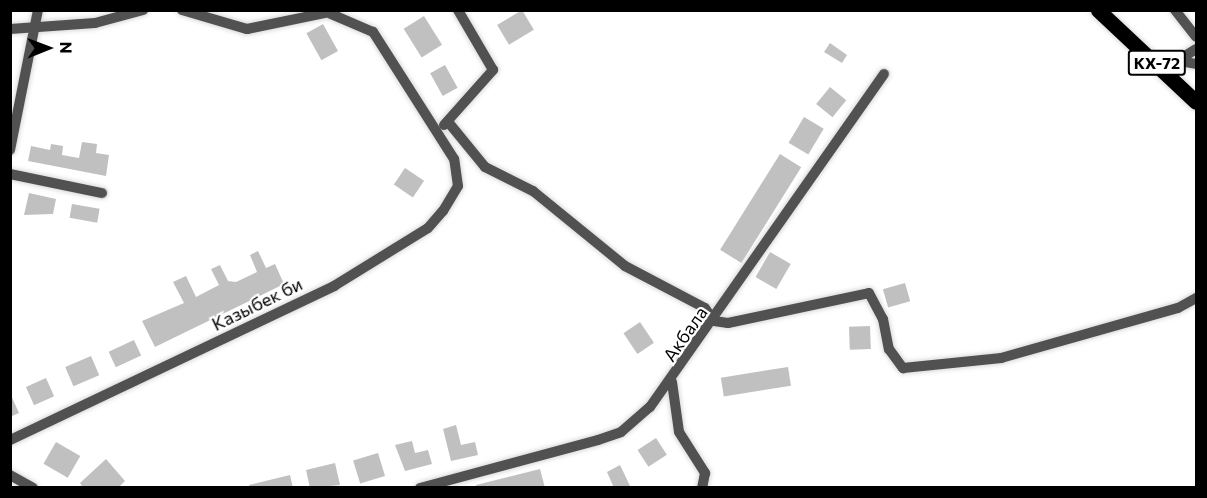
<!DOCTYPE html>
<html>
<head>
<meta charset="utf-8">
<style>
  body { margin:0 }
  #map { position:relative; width:1207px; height:498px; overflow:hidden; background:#fff; font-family:Commissioner,sans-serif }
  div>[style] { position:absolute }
  .building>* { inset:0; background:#c0c0c0; transform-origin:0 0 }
  .roads { filter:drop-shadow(0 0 2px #dbdbdb) drop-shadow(0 0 2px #dbdbdb) }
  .minor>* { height:10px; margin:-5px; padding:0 5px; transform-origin:5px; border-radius:5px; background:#515151 }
  .primary>* { height:15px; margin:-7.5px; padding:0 7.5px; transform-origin:7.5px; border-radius:7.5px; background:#000 }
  span { translate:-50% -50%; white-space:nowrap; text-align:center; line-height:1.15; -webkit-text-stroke:4.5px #fff; paint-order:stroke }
  .shield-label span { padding:2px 4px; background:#fff; border:2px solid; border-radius:4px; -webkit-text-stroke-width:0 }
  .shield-label { font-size:16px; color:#000; font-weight:700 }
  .street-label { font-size:18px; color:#000 }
  .frame { position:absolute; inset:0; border:12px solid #000; pointer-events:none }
  .north { position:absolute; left:18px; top:18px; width:60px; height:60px; -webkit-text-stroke:4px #fff; paint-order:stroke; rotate:89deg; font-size:16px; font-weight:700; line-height:24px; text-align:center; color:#000 }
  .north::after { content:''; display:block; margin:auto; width:21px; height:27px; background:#000; clip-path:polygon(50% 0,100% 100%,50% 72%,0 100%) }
</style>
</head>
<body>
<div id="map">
  <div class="building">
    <div style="left:522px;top:10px;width:23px;height:29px;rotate:59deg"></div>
    <div style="left:424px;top:16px;width:34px;height:24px;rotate:58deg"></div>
    <div style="left:323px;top:24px;width:31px;height:19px;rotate:61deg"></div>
    <div style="clip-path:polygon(830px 43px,847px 55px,842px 63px,824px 52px)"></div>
    <div style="left:445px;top:65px;width:26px;height:17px;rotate:61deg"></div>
    <div style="left:830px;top:87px;width:21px;height:22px;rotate:39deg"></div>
    <div style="left:804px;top:117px;width:23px;height:30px;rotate:31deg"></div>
    <div style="clip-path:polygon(82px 142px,97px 144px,96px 153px,109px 155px,106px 176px,28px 161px,31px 146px,50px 150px,51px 144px,63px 146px,62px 155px,79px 158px)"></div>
    <div style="left:780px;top:154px;width:25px;height:113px;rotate:32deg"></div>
    <div style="left:405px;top:168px;width:23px;height:20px;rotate:34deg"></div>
    <div style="clip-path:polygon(29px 193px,56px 199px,53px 214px,24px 215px)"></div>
    <div style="left:72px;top:204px;width:28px;height:14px;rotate:10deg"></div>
    <div style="clip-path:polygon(258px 251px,266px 268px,275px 264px,284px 284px,155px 347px,142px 321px,184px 303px,173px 282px,186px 276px,196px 297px,219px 285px,211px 269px,220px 265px,228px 281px,236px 282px,257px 272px,250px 255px)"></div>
    <div style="left:770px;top:252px;width:24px;height:29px;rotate:30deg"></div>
    <div style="left:905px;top:283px;width:19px;height:23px;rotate:74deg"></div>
    <div style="left:640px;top:322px;width:25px;height:20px;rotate:56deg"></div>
    <div style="left:870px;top:326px;width:23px;height:21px;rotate:88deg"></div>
    <div style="left:134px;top:340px;width:17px;height:28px;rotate:65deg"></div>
    <div style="left:91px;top:356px;width:21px;height:28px;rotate:67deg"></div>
    <div style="left:788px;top:367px;width:19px;height:68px;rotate:81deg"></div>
    <div style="left:46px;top:378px;width:20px;height:22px;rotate:66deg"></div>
    <div style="clip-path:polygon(10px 393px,19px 413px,10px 417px)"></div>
    <div style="clip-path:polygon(456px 425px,461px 445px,475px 442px,478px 455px,451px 461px,443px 429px)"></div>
    <div style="left:656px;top:438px;width:20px;height:22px;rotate:57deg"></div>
    <div style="clip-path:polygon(412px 441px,415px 453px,428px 450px,432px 464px,405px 471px,395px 445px)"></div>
    <div style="left:56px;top:442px;width:28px;height:25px;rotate:30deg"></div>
    <div style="left:378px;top:453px;width:24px;height:26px;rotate:73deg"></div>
    <div style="clip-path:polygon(106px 459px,125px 481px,118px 488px,83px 488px,80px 483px)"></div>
    <div style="clip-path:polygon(335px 463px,340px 485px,310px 488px,306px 470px)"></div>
    <div style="clip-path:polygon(620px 465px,631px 488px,614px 488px,607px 472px)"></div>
    <div style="clip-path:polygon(540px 469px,545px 488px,476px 488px,476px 485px)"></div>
    <div style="clip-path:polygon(290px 475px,293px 488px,250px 488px,249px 485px)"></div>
  </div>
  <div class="roads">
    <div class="minor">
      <div style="left:182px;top:10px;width:68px;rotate:16.3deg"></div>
      <div style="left:247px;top:29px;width:90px;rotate:-11.6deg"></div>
      <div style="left:1175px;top:10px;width:34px;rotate:52deg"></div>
      <div style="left:10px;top:29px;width:85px;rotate:-4deg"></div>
      <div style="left:95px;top:23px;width:50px;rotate:-15.2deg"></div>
      <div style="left:1180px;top:59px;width:19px;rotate:-32deg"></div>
      <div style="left:1163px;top:69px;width:14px;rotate:-39deg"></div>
      <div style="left:1174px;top:60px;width:22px;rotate:10deg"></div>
      <div style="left:449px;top:123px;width:57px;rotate:50.7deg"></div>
      <div style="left:485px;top:167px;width:54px;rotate:26.6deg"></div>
      <div style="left:533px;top:191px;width:119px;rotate:39.2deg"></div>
      <div style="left:625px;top:266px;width:90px;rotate:27.7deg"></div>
      <div style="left:705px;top:308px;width:16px;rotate:55deg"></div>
      <div style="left:714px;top:321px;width:14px;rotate:8deg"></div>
      <div style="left:728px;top:323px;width:144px;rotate:-12deg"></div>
      <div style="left:869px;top:293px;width:30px;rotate:62deg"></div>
      <div style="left:883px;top:319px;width:31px;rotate:79deg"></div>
      <div style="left:889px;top:349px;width:24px;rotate:54deg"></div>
      <div style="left:903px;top:368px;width:99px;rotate:-5.8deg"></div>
      <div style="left:1001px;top:358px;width:184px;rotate:-15.8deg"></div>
      <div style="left:1178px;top:308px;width:21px;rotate:-29deg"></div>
      <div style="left:444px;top:125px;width:74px;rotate:-48.3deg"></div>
      <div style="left:493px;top:70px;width:69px;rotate:-120.3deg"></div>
      <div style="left:10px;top:150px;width:143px;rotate:-78.7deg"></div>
      <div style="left:10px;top:174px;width:94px;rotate:11.7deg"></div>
      <div style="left:672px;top:382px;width:50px;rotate:82deg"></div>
      <div style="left:679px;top:432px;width:49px;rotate:57.6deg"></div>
      <div style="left:705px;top:473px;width:15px;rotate:101deg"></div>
      <div style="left:10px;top:440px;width:359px;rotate:-25.4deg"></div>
      <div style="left:334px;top:286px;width:110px;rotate:-31.7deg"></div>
      <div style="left:428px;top:228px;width:23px;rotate:-49deg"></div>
      <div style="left:443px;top:211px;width:29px;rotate:-59deg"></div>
      <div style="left:458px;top:186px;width:27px;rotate:-98deg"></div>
      <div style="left:454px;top:159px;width:151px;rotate:-122.5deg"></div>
      <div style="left:373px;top:32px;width:46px;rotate:-156.8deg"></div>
      <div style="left:10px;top:475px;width:26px;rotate:29deg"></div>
      <div style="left:420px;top:488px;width:184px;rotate:-15.1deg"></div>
      <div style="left:598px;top:440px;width:24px;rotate:-19deg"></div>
      <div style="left:621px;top:432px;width:38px;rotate:-41deg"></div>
      <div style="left:650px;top:407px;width:407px;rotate:-54.9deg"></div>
    </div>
    <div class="primary">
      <div style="left:1098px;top:10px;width:134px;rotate:43.2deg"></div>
    </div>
  </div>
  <div class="shield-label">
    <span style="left:1157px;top:63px">КХ-72</span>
  </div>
  <div class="street-label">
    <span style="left:257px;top:304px;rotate:-26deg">Казыбек би</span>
    <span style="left:685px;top:334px;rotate:-55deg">Акбала</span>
  </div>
  <div class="frame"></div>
  <div class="north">N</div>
</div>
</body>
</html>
